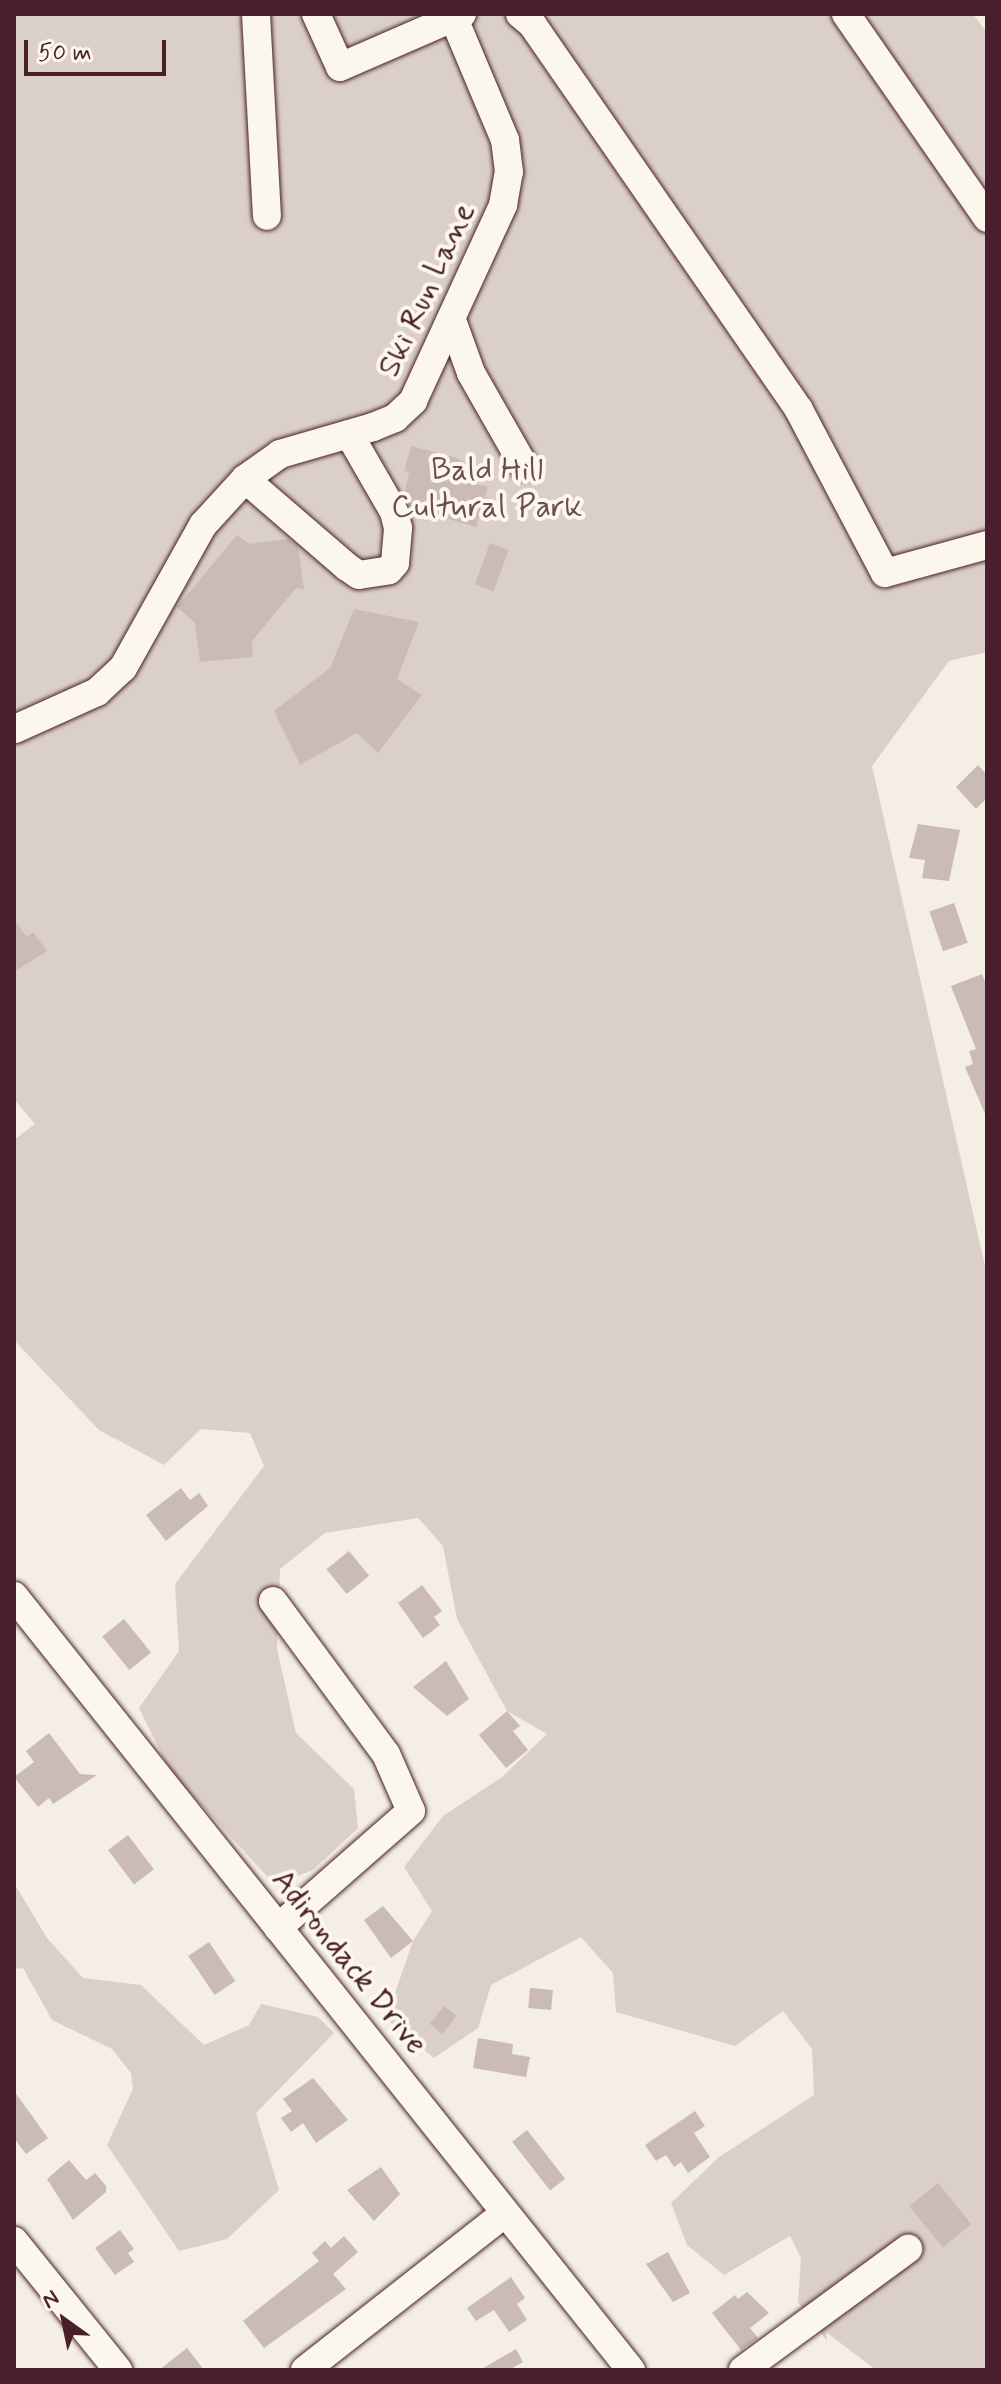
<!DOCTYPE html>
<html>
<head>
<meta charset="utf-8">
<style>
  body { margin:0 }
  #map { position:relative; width:1001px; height:2384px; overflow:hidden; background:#f4eee4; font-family:Mynerve,sans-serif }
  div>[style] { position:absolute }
  .green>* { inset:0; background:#dbd0c9 }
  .building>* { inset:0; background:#cabbb6; transform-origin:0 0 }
  .roads { filter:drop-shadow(0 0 2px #4a1f2b) drop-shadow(0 0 2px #4a1f2b) }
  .minor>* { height:28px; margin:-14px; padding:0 14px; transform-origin:14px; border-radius:14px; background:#fbf7ec }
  span { translate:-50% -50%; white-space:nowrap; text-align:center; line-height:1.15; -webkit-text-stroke:8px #fbf7ec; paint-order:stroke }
  .street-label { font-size:32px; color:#4a1f2b }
  .park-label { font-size:32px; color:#6e4b52 }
  .frame { position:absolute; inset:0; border:16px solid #4a1f2b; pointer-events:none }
  .north { position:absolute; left:24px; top:2280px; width:80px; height:80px; -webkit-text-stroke:6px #fbf7ec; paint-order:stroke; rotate:327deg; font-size:22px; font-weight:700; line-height:32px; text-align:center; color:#4a1f2b }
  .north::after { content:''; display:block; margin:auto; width:28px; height:36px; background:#4a1f2b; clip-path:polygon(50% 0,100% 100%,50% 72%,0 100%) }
  .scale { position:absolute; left:24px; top:40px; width:142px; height:36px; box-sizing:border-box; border:4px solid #4a1f2b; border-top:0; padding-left:10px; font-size:24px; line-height:28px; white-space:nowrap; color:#4a1f2b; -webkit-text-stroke:6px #fbf7ec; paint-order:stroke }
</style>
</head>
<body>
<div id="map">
  <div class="green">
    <div style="clip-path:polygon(14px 14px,973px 14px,987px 33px,987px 652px,949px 661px,872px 766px,987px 1275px,987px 2370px,876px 2370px,826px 2332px,827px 2341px,798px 2302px,801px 2258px,790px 2236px,724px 2275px,687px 2245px,671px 2203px,719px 2157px,814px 2095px,812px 2049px,783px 2011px,735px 2046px,616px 2012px,613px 1973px,581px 1937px,491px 1985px,478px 2028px,434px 2058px,386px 2019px,413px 1941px,432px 1911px,404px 1867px,443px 1816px,502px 1777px,547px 1734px,507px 1711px,457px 1619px,443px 1546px,418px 1518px,325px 1533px,280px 1569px,277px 1649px,296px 1733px,354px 1789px,358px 1828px,313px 1870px,275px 1885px,170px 1771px,139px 1708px,179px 1651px,175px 1584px,264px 1466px,250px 1433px,201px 1429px,164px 1465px,99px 1430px,14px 1340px,14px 1140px,35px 1124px,14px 1099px)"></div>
    <div style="clip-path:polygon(14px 1883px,47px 1938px,83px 1978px,141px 1985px,204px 2045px,249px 2025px,261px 2004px,318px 2017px,334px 2033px,256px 2113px,279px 2190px,227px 2239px,179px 2251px,107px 2145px,133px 2089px,131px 2073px,112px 2049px,52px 2020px,23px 1968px,14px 1969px)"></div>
  </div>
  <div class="building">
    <div style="clip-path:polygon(411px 446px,454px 457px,467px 464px,462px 480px,488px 487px,476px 527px,411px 508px,404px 495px,409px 472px,404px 471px)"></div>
    <div style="clip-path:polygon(237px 535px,249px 544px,288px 539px,298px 547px,304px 589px,296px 588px,252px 641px,253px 657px,200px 662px,195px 623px,177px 607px)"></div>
    <div style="left:490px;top:543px;width:20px;height:44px;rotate:20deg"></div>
    <div style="clip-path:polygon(354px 609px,419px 622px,397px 679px,422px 695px,378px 753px,357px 733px,300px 765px,274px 711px,330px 668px)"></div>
    <div style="clip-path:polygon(978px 765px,987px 775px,987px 798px,976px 809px,956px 787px)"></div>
    <div style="clip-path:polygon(918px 824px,960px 830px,949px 881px,922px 878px,925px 860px,909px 858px)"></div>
    <div style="left:954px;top:903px;width:42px;height:26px;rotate:71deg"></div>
    <div style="clip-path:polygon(14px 920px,27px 937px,33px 932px,47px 951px,14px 972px)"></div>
    <div style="clip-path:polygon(982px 974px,987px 987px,986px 1116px,965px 1067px,973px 1064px,969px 1051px,976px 1049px,951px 986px)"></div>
    <div style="clip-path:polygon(181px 1488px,190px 1500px,199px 1493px,208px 1506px,166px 1541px,146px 1515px)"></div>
    <div style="left:349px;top:1551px;width:32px;height:29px;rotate:51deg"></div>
    <div style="clip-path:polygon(422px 1585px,442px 1611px,434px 1617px,440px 1625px,423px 1638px,398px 1603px)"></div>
    <div style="left:124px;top:1619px;width:43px;height:28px;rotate:51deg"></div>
    <div style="clip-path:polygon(446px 1661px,469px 1699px,447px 1716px,413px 1687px)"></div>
    <div style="clip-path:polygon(507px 1711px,520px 1726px,513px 1731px,528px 1750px,506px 1768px,479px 1735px)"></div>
    <div style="clip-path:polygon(49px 1733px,80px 1774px,97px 1775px,53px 1804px,49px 1798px,38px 1807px,14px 1777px,34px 1762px,26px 1751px)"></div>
    <div style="left:128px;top:1835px;width:43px;height:25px;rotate:53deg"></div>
    <div style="clip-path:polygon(383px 1906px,413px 1941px,391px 1958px,364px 1920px)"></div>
    <div style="left:209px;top:1942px;width:47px;height:25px;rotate:56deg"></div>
    <div style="left:530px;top:1988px;width:23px;height:20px;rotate:5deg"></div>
    <div style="left:444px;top:2006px;width:16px;height:23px;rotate:38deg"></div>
    <div style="clip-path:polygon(478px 2038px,513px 2044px,512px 2054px,530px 2057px,526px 2077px,473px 2068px)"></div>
    <div style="clip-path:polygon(313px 2078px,348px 2120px,316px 2143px,303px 2123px,291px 2132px,281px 2118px,292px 2111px,283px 2099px)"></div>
    <div style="clip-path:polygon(14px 2091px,48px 2138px,26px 2154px,14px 2138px)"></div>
    <div style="clip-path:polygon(695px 2111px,705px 2126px,694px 2133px,710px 2157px,688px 2173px,681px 2162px,674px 2167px,666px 2155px,656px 2161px,645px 2145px)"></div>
    <div style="left:527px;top:2130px;width:62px;height:19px;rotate:52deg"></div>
    <div style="clip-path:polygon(69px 2160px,86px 2180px,95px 2173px,106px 2186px,106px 2192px,73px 2220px,47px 2179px)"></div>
    <div style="clip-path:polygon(381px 2167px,400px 2194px,374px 2221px,347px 2190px)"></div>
    <div style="left:938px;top:2183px;width:53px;height:37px;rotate:51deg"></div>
    <div style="clip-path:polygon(120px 2230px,134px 2249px,128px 2253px,134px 2262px,115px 2275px,95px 2248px)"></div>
    <div style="clip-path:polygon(344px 2236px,358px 2252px,333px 2274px,346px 2289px,264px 2348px,243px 2321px,319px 2261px,312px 2253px,325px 2241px,331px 2248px)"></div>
    <div style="clip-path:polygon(668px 2252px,690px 2293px,673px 2302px,646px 2264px)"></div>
    <div style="clip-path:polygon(511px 2277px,525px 2298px,517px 2304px,527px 2320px,509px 2332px,494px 2310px,476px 2321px,467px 2308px)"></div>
    <div style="clip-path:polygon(747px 2292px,769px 2313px,750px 2328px,758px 2338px,741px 2350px,712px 2313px,735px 2295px,738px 2299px)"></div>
    <div style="clip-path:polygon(187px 2348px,204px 2370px,159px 2370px)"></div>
    <div style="clip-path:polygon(516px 2349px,523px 2362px,509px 2370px,480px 2370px)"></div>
  </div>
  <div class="roads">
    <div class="minor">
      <div style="left:256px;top:14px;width:202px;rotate:86.9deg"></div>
      <div style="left:316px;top:14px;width:58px;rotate:65.6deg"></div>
      <div style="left:340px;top:67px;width:133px;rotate:-23.5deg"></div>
      <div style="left:520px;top:14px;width:16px;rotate:40deg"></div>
      <div style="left:532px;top:24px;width:469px;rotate:55.3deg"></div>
      <div style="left:799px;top:410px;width:184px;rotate:62.2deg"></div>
      <div style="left:885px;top:573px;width:106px;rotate:-15.4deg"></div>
      <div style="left:846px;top:14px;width:248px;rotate:55.3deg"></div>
      <div style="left:453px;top:323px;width:53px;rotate:70.2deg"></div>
      <div style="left:471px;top:373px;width:107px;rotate:60.3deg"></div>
      <div style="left:245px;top:479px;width:135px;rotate:40.8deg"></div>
      <div style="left:347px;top:567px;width:14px;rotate:34deg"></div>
      <div style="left:359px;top:575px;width:30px;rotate:-9deg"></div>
      <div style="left:389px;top:570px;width:9px;rotate:-49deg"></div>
      <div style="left:395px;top:563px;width:35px;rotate:-85deg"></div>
      <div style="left:398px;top:528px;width:16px;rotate:-104deg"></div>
      <div style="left:394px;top:512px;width:90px;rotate:-120deg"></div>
      <div style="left:15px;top:729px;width:90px;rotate:-24.3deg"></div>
      <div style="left:97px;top:692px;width:35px;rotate:-43deg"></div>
      <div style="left:123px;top:668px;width:164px;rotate:-60.8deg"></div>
      <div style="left:203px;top:525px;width:62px;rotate:-47.6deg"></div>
      <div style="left:245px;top:479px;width:43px;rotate:-35.5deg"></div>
      <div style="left:280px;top:454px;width:97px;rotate:-16.2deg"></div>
      <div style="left:373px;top:427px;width:24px;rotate:-22deg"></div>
      <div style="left:395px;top:418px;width:25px;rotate:-43deg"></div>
      <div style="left:413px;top:401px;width:216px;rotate:-65.3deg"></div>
      <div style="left:503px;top:205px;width:34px;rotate:-80deg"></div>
      <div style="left:509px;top:172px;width:32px;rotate:-97deg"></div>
      <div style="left:505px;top:140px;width:137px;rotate:-112.8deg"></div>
      <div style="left:14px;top:1596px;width:990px;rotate:51.44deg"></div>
      <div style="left:273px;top:1601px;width:190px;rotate:53.6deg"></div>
      <div style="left:386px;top:1754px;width:62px;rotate:66.3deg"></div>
      <div style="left:411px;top:1811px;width:177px;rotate:138.7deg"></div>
      <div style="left:14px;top:2241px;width:166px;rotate:51.1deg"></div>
      <div style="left:305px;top:2370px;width:254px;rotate:-38.1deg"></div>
      <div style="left:743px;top:2370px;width:205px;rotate:-36.3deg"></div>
    </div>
  </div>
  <div class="street-label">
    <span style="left:427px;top:290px;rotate:-65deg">Ski Run Lane</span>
    <span style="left:349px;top:1962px;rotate:51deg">Adirondack Drive</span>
  </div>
  <div class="park-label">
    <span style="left:487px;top:489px">Bald Hill<br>Cultural Park</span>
  </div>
  <div class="frame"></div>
  <div class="north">N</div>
  <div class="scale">50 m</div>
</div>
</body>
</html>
